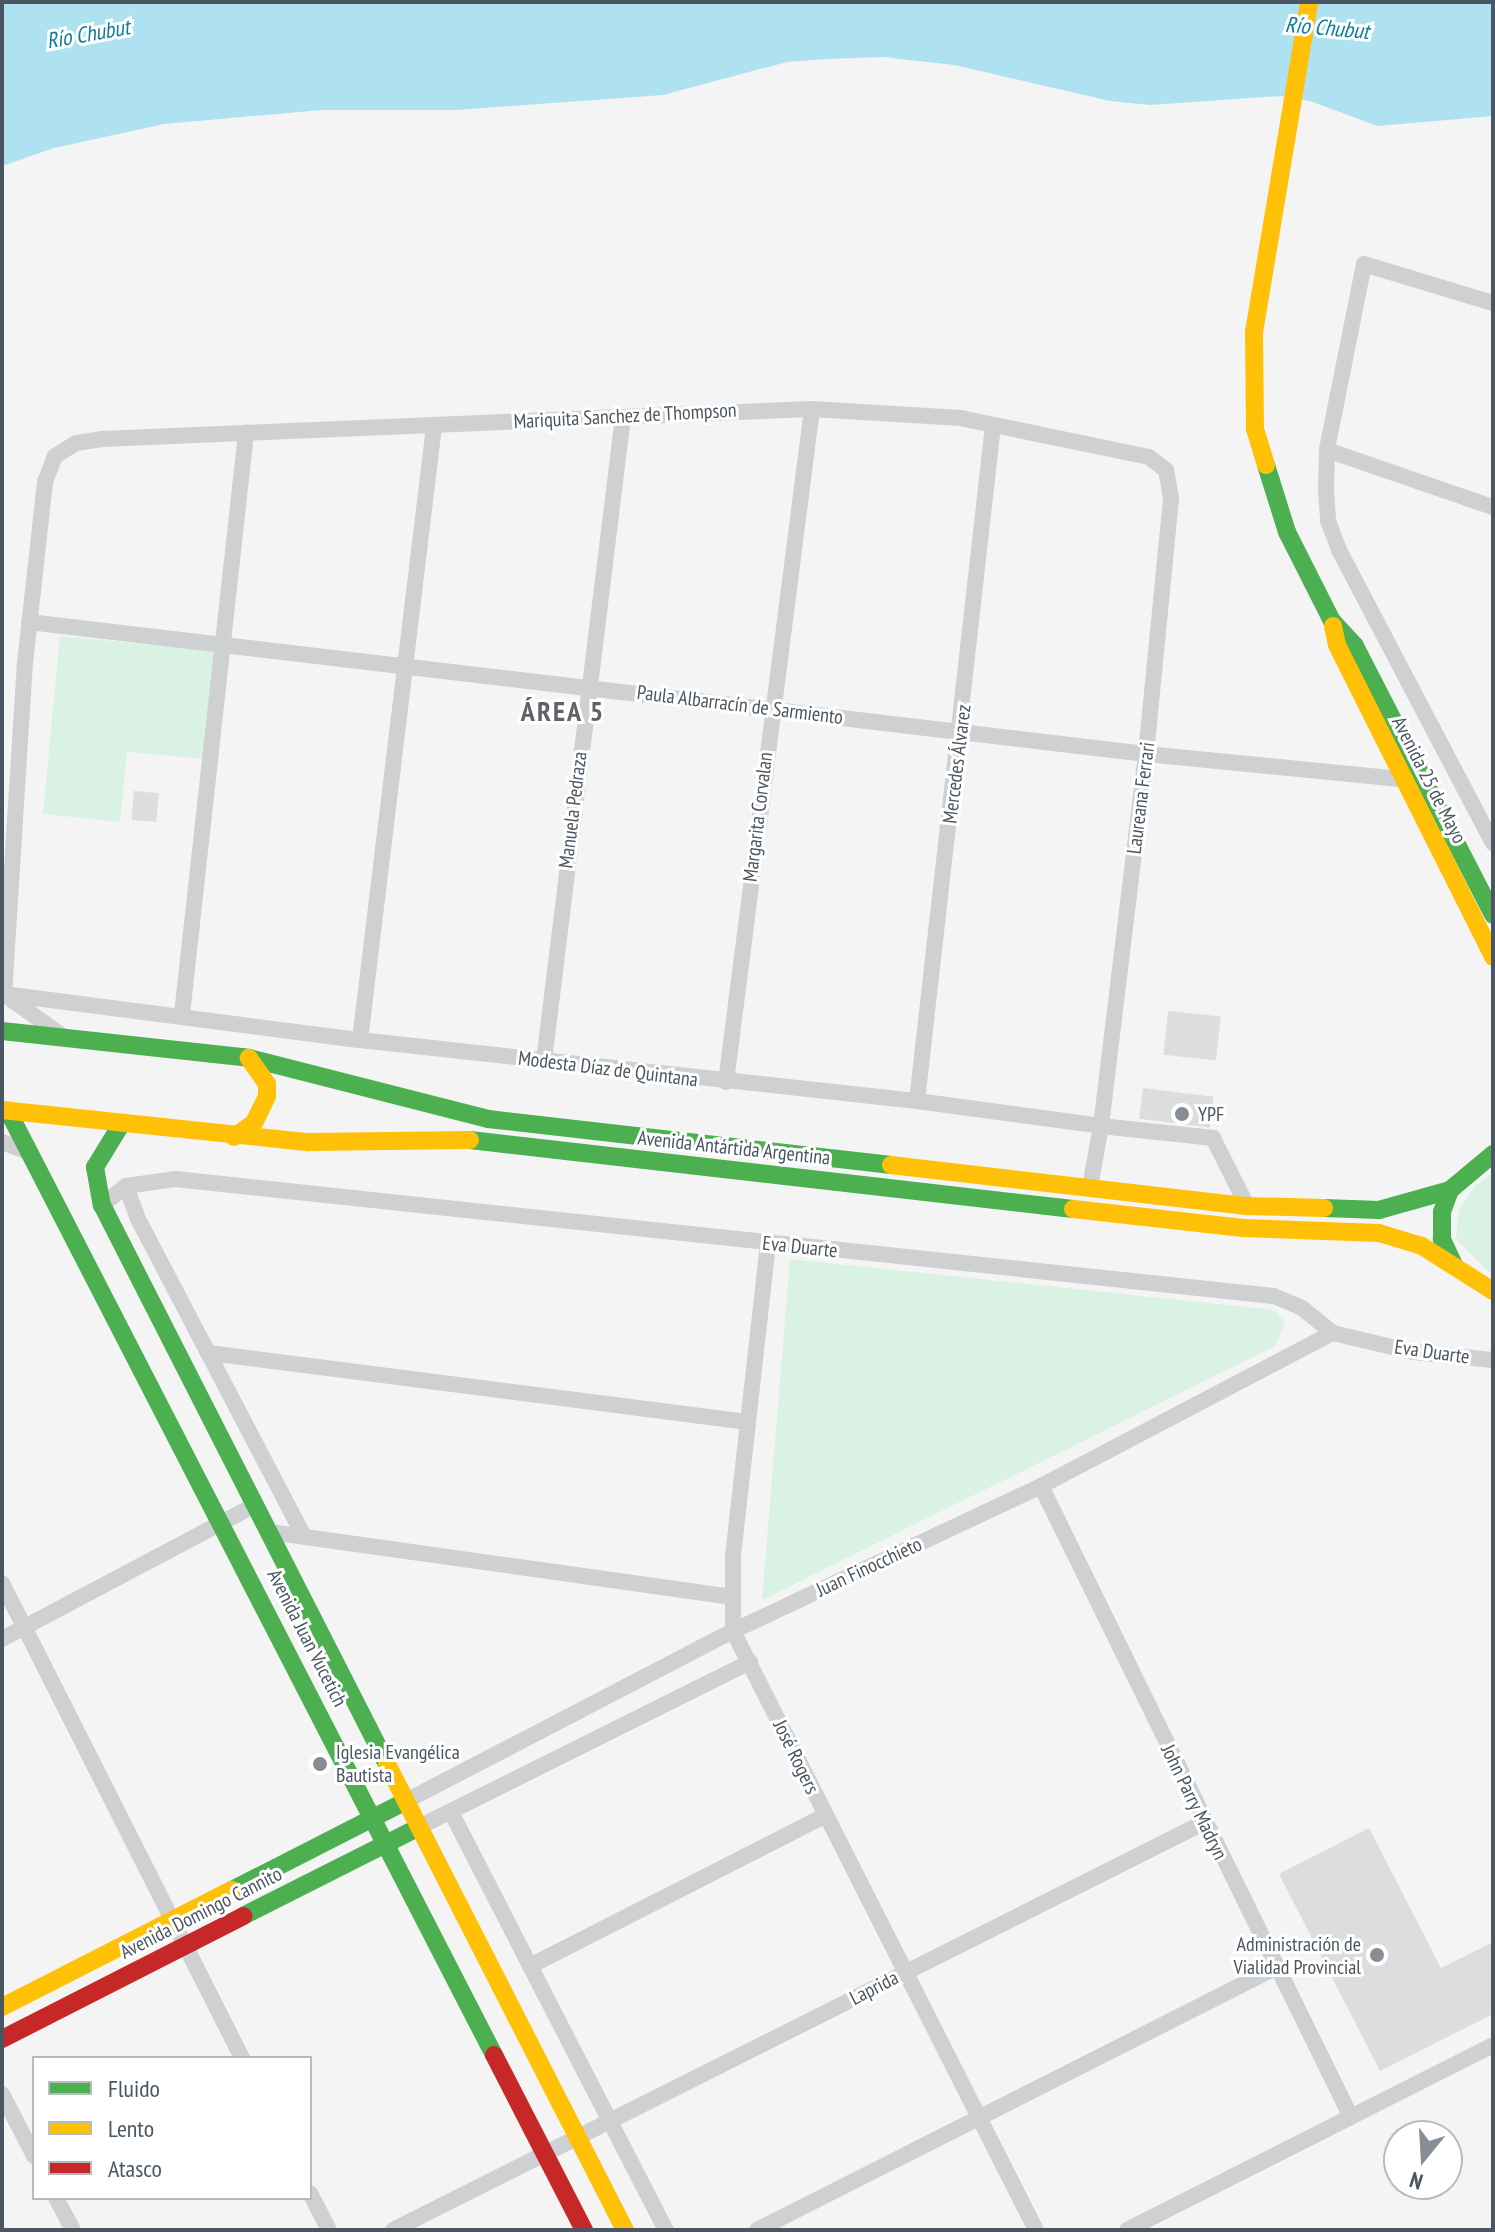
<!DOCTYPE html>
<html>
<head>
<meta charset="utf-8">
<style>
  body { margin:0 }
  #map { position:relative; width:1495px; height:2232px; overflow:hidden; background:#f4f4f4; font-family:"PT Sans Narrow",sans-serif }
  div>[style] { position:absolute }
  .green>* { inset:0; background:#d9f2e3 }
  .water>* { inset:0; background:#aee2f0 }
  .building>* { inset:0; background:#ddddde; transform-origin:0 0 }
  .street>* { height:16px; margin:-8px; padding:0 8px; transform-origin:8px; border-radius:8px; background:#ced0d2 }
  .fast>* { height:18px; margin:-9px; padding:0 9px; transform-origin:9px; border-radius:9px; background:#4caf50 }
  .slow>* { height:18px; margin:-9px; padding:0 9px; transform-origin:9px; border-radius:9px; background:#ffc107 }
  .jam>* { height:18px; margin:-9px; padding:0 9px; transform-origin:9px; border-radius:9px; background:#c62828 }
  .dots>* { width:22px; height:22px; translate:-50% -50%; box-sizing:border-box; border:4px solid #fff; border-radius:50% }
  span { translate:-50% -50%; white-space:nowrap; text-align:center; line-height:1.15; -webkit-text-stroke:6px #fff; paint-order:stroke }
  .street-label { font-size:20px; color:#4a5661 }
  .poi-label { font-size:20px; color:#4a5661 }
  .left { translate:0 -50%; text-align:left }
  .right { translate:-100% -50%; text-align:right }
  .water-label { font-size:22px; color:#0c7c9b; font-style:italic }
  .district-label { font-size:28px; color:#5f6368; font-weight:700; letter-spacing:2px }
  .frame { position:absolute; inset:0; border:4px solid #4a5661; pointer-events:none }
  .legend { position:absolute; left:32px; top:2056px; width:280px; height:144px; box-sizing:border-box; background:#fff; border:2px solid #b7bbc0; margin:0; padding:10px 14px; list-style:none; font-size:24px; color:#4a5661 }
  .legend li { display:flex; align-items:center; gap:16px; height:40px }
  .legend b { width:40px; border:2px solid #b7bbc0 }
  .north { position:absolute; left:1383px; top:2120px; width:80px; height:80px; box-sizing:border-box; background:#fff; border:2px solid #b7bbc0; border-radius:50%; rotate:198deg; font-size:22px; font-weight:700; line-height:32px; text-align:center; color:#4a5661 }
  .north::after { content:''; display:block; margin:auto; width:28px; height:36px; background:#868d94; clip-path:polygon(50% 0,100% 100%,50% 72%,0 100%) }
</style>
</head>
<body>
<div id="map">
  <div class="green">
    <div style="clip-path:polygon(60px 636px,216px 651px,205px 759px,127px 752px,120px 822px,43px 814px)"></div>
    <div style="clip-path:polygon(1493px 1173px,1493px 1276px,1456px 1239px,1459px 1210px,1475px 1186px)"></div>
    <div style="clip-path:polygon(790px 1259px,1274px 1310px,1285px 1322px,1275px 1346px,762px 1600px)"></div>
  </div>
  <div class="water">
    <div style="clip-path:polygon(2px 2px,1493px 2px,1493px 116px,1377px 126px,1310px 101px,1281px 96px,1150px 105px,1110px 101px,954px 65px,883px 57px,826px 59px,787px 62px,663px 95px,456px 110px,322px 110px,164px 124px,54px 148px,2px 166px)"></div>
  </div>
  <div class="building">
    <div style="left:134px;top:791px;width:25px;height:29px;rotate:5deg"></div>
    <div style="left:1168px;top:1011px;width:53px;height:44px;rotate:6deg"></div>
    <div style="left:1143px;top:1088px;width:71px;height:31px;rotate:7deg"></div>
    <div style="clip-path:polygon(1369px 1828px,1441px 1968px,1493px 1942px,1493px 2014px,1380px 2071px,1279px 1874px)"></div>
  </div>
  <div class="street">
    <div style="left:1493px;top:303px;width:135px;rotate:-163.2deg"></div>
    <div style="left:1364px;top:264px;width:190px;rotate:101.3deg"></div>
    <div style="left:1327px;top:450px;width:40px;rotate:91.4deg"></div>
    <div style="left:1326px;top:490px;width:31px;rotate:86deg"></div>
    <div style="left:1328px;top:521px;width:31px;rotate:69deg"></div>
    <div style="left:1339px;top:550px;width:331px;rotate:62.3deg"></div>
    <div style="left:1327px;top:450px;width:176px;rotate:19deg"></div>
    <div style="left:29px;top:622px;width:1125px;rotate:6.74deg"></div>
    <div style="left:1146px;top:754px;width:258px;rotate:5.6deg"></div>
    <div style="left:5px;top:995px;width:72px;rotate:35.4deg"></div>
    <div style="left:182px;top:1014px;width:585px;rotate:-83.71deg"></div>
    <div style="left:360px;top:1040px;width:617px;rotate:-83.12deg"></div>
    <div style="left:544px;top:1061px;width:649px;rotate:-83.01deg"></div>
    <div style="left:726px;top:1082px;width:678px;rotate:-82.72deg"></div>
    <div style="left:917px;top:1101px;width:679px;rotate:-83.58deg"></div>
    <div style="left:2px;top:1142px;width:30px;rotate:21deg"></div>
    <div style="left:126px;top:1186px;width:33px;rotate:70deg"></div>
    <div style="left:137px;top:1217px;width:361px;rotate:62.4deg"></div>
    <div style="left:1090px;top:1187px;width:62px;rotate:-79.8deg"></div>
    <div style="left:1101px;top:1126px;width:375px;rotate:-83.1deg"></div>
    <div style="left:1146px;top:754px;width:257px;rotate:-84.4deg"></div>
    <div style="left:1171px;top:498px;width:28px;rotate:-100deg"></div>
    <div style="left:1166px;top:470px;width:21px;rotate:-143deg"></div>
    <div style="left:1149px;top:457px;width:192px;rotate:-168.3deg"></div>
    <div style="left:961px;top:418px;width:149px;rotate:-176.5deg"></div>
    <div style="left:812px;top:409px;width:711px;rotate:177.58deg"></div>
    <div style="left:102px;top:439px;width:26px;rotate:171deg"></div>
    <div style="left:76px;top:443px;width:25px;rotate:148deg"></div>
    <div style="left:55px;top:456px;width:28px;rotate:111deg"></div>
    <div style="left:45px;top:482px;width:181px;rotate:96.3deg"></div>
    <div style="left:25px;top:662px;width:333px;rotate:93.6deg"></div>
    <div style="left:4px;top:994px;width:359px;rotate:7.4deg"></div>
    <div style="left:360px;top:1040px;width:560px;rotate:6.25deg"></div>
    <div style="left:917px;top:1101px;width:186px;rotate:7.7deg"></div>
    <div style="left:1101px;top:1126px;width:113px;rotate:6.1deg"></div>
    <div style="left:1213px;top:1138px;width:76px;rotate:63.4deg"></div>
    <div style="left:102px;top:1205px;width:31px;rotate:-38deg"></div>
    <div style="left:126px;top:1186px;width:49px;rotate:-8.1deg"></div>
    <div style="left:175px;top:1179px;width:1105px;rotate:6.08deg"></div>
    <div style="left:1274px;top:1296px;width:30px;rotate:23deg"></div>
    <div style="left:1302px;top:1308px;width:40px;rotate:39deg"></div>
    <div style="left:1333px;top:1333px;width:82px;rotate:13.4deg"></div>
    <div style="left:1413px;top:1352px;width:80px;rotate:5.7deg"></div>
    <div style="left:768px;top:1244px;width:314px;rotate:96.4deg"></div>
    <div style="left:733px;top:1556px;width:75px;rotate:90deg"></div>
    <div style="left:733px;top:1631px;width:671px;rotate:63.17deg"></div>
    <div style="left:209px;top:1353px;width:543px;rotate:7.3deg"></div>
    <div style="left:1041px;top:1486px;width:703px;rotate:63.84deg"></div>
    <div style="left:270px;top:1532px;width:465px;rotate:8deg"></div>
    <div style="left:2px;top:1583px;width:532px;rotate:63.19deg"></div>
    <div style="left:2px;top:1639px;width:286px;rotate:-27.9deg"></div>
    <div style="left:406px;top:1801px;width:369px;rotate:-27.5deg"></div>
    <div style="left:733px;top:1631px;width:340px;rotate:-25.2deg"></div>
    <div style="left:1041px;top:1486px;width:330px;rotate:-27.7deg"></div>
    <div style="left:451px;top:1812px;width:470px;rotate:62.8deg"></div>
    <div style="left:419px;top:1827px;width:370px;rotate:-26.5deg"></div>
    <div style="left:530px;top:1966px;width:331px;rotate:-27deg"></div>
    <div style="left:2px;top:2094px;width:70px;rotate:62.7deg"></div>
    <div style="left:310px;top:2193px;width:42px;rotate:62.8deg"></div>
    <div style="left:56px;top:2198px;width:36px;rotate:62deg"></div>
    <div style="left:393px;top:2230px;width:907px;rotate:-26.68deg"></div>
    <div style="left:757px;top:2230px;width:583px;rotate:-26.83deg"></div>
    <div style="left:1127px;top:2230px;width:410px;rotate:-26.8deg"></div>
  </div>
  <div class="fast">
    <div style="left:1266px;top:465px;width:70px;rotate:72.6deg"></div>
    <div style="left:1287px;top:532px;width:100px;rotate:63.2deg"></div>
    <div style="left:1332px;top:621px;width:34px;rotate:47deg"></div>
    <div style="left:1355px;top:646px;width:302px;rotate:62.8deg"></div>
    <div style="left:2px;top:1031px;width:248px;rotate:6.2deg"></div>
    <div style="left:249px;top:1058px;width:247px;rotate:14.3deg"></div>
    <div style="left:488px;top:1119px;width:406px;rotate:6.5deg"></div>
    <div style="left:8px;top:1111px;width:1062px;rotate:62.76deg"></div>
    <div style="left:122px;top:1123px;width:52px;rotate:121.5deg"></div>
    <div style="left:95px;top:1167px;width:39px;rotate:80deg"></div>
    <div style="left:102px;top:1205px;width:627px;rotate:62.99deg"></div>
    <div style="left:470px;top:1140px;width:607px;rotate:6.53deg"></div>
    <div style="left:1324px;top:1208px;width:55px;rotate:2.1deg"></div>
    <div style="left:1379px;top:1210px;width:74px;rotate:-15.7deg"></div>
    <div style="left:1454px;top:1265px;width:29px;rotate:-115deg"></div>
    <div style="left:1442px;top:1239px;width:27px;rotate:-90deg"></div>
    <div style="left:1442px;top:1212px;width:23px;rotate:-70deg"></div>
    <div style="left:1450px;top:1190px;width:56px;rotate:-39.9deg"></div>
    <div style="left:232px;top:1890px;width:195px;rotate:-27.1deg"></div>
    <div style="left:243px;top:1916px;width:197px;rotate:-26.8deg"></div>
  </div>
  <div class="slow">
    <div style="left:1266px;top:465px;width:38px;rotate:-107deg"></div>
    <div style="left:1255px;top:429px;width:97px;rotate:-90.6deg"></div>
    <div style="left:1254px;top:332px;width:335px;rotate:-80.5deg"></div>
    <div style="left:1333px;top:626px;width:19px;rotate:78deg"></div>
    <div style="left:1337px;top:645px;width:349px;rotate:63.4deg"></div>
    <div style="left:2px;top:1110px;width:308px;rotate:6deg"></div>
    <div style="left:308px;top:1142px;width:162px;rotate:-0.7deg"></div>
    <div style="left:234px;top:1137px;width:24px;rotate:-35deg"></div>
    <div style="left:254px;top:1123px;width:30px;rotate:-64deg"></div>
    <div style="left:267px;top:1096px;width:12px;rotate:-90deg"></div>
    <div style="left:267px;top:1084px;width:32px;rotate:-125deg"></div>
    <div style="left:891px;top:1165px;width:358px;rotate:6.6deg"></div>
    <div style="left:1247px;top:1206px;width:77px;rotate:1.5deg"></div>
    <div style="left:1073px;top:1209px;width:171px;rotate:6.4deg"></div>
    <div style="left:1243px;top:1228px;width:136px;rotate:2.1deg"></div>
    <div style="left:1379px;top:1233px;width:45px;rotate:16.8deg"></div>
    <div style="left:1422px;top:1246px;width:84px;rotate:32.4deg"></div>
    <div style="left:387px;top:1764px;width:523px;rotate:62.95deg"></div>
    <div style="left:2px;top:2007px;width:258px;rotate:-27deg"></div>
  </div>
  <div class="jam">
    <div style="left:2px;top:2039px;width:271px;rotate:-27deg"></div>
    <div style="left:494px;top:2055px;width:197px;rotate:62.8deg"></div>
  </div>
  <div class="dots">
    <div style="left:1182px;top:1114px;background:#868d94"></div>
    <div style="left:320px;top:1764px;background:#868d94"></div>
    <div style="left:1377px;top:1955px;background:#868d94"></div>
  </div>
  <div class="street-label">
    <span style="left:625px;top:416px;rotate:-3deg">Mariquita Sanchez de Thompson</span>
    <span style="left:740px;top:705px;rotate:7deg">Paula Albarracín de Sarmiento</span>
    <span style="left:957px;top:764px;rotate:-83deg">Mercedes Álvarez</span>
    <span style="left:1429px;top:780px;rotate:63deg">Avenida 25 de Mayo</span>
    <span style="left:1141px;top:798px;rotate:-83deg">Laureana Ferrari</span>
    <span style="left:573px;top:810px;rotate:-83deg">Manuela Pedraza</span>
    <span style="left:758px;top:817px;rotate:-83deg">Margarita Corvalan</span>
    <span style="left:608px;top:1069px;rotate:7deg">Modesta Díaz de Quintana</span>
    <span style="left:734px;top:1148px;rotate:6deg">Avenida Antártida Argentina</span>
    <span style="left:800px;top:1247px;rotate:6deg">Eva Duarte</span>
    <span style="left:1432px;top:1352px;rotate:8deg">Eva Duarte</span>
    <span style="left:869px;top:1567px;rotate:-25deg">Juan Finocchieto</span>
    <span style="left:307px;top:1638px;rotate:63deg">Avenida Juan Vucetich</span>
    <span style="left:796px;top:1757px;rotate:64deg">José Rogers</span>
    <span style="left:1194px;top:1802px;rotate:64deg">John Parry Madryn</span>
    <span style="left:201px;top:1913px;rotate:-27deg">Avenida Domingo Cannito</span>
    <span style="left:874px;top:1988px;rotate:-27deg">Laprida</span>
  </div>
  <div class="poi-label">
    <span class="left" style="left:1198px;top:1114px">YPF</span>
    <span class="left" style="left:336px;top:1764px">Iglesia Evangélica<br>Bautista</span>
    <span class="right" style="left:1361px;top:1956px">Administración de<br>Vialidad Provincial</span>
  </div>
  <div class="water-label">
    <span style="left:1327px;top:28px;rotate:5deg">Río Chubut</span>
    <span style="left:88px;top:34px;rotate:-10deg">Río Chubut</span>
  </div>
  <div class="district-label">
    <span style="left:563px;top:711px">ÁREA 5</span>
  </div>
  <div class="frame"></div>
  <ul class="legend">
  <li><b style="height:10px;background:#4caf50"></b>Fluido</li>
  <li><b style="height:10px;background:#ffc107"></b>Lento</li>
  <li><b style="height:10px;background:#c62828"></b>Atasco</li>
  </ul>
  <div class="north">N</div>
</div>
</body>
</html>
